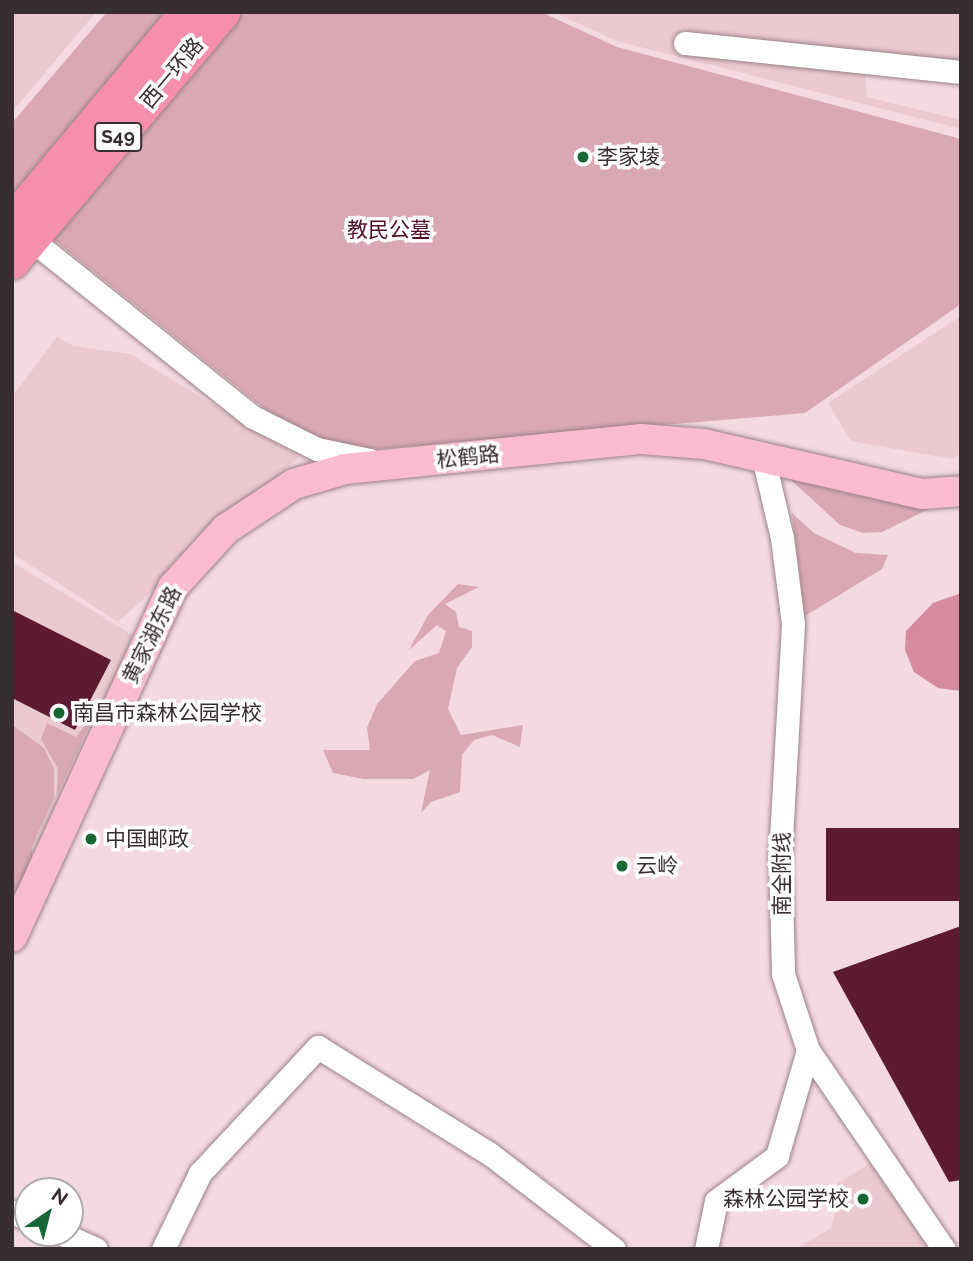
<!DOCTYPE html>
<html>
<head>
<meta charset="utf-8">
<style>
  body { margin:0 }
  #map { position:relative; width:973px; height:1261px; overflow:hidden; background:#f4d9e0; font-family:Raleway,"Noto Sans SC",sans-serif }
  div>[style] { position:absolute }
  .built>* { inset:0; background:#eac9d0 }
  .green>* { inset:0; background:#daa8b5 }
  .water>* { inset:0; background:#d68a9f }
  .building>* { inset:0; background:#5c1b33; transform-origin:0 0 }
  .roads { filter:drop-shadow(0 0 2px #9a8288) drop-shadow(0 0 2px #9a8288) }
  .minor>* { height:23px; margin:-11.5px; padding:0 11.5px; transform-origin:11.5px; border-radius:11.5px; background:#fff }
  .major>* { height:30px; margin:-15px; padding:0 15px; transform-origin:15px; border-radius:15px; background:#f9bcce }
  .highway>* { height:33px; margin:-16.5px; padding:0 16.5px; transform-origin:16.5px; border-radius:16.5px; background:#f58fad }
  .dots>* { width:19px; height:19px; translate:-50% -50%; box-sizing:border-box; border:4px solid #fff; border-radius:50% }
  span { translate:-50% -50%; white-space:nowrap; text-align:center; line-height:1.15; -webkit-text-stroke:7px #fff; paint-order:stroke }
  .shield-label span { padding:2px 5px; background:#fff; border:2px solid; border-radius:5px; -webkit-text-stroke-width:0 }
  .shield-label { font-size:19px; color:#382e30; font-weight:700 }
  .street-label { font-size:21px; color:#382e30 }
  .poi-label { font-size:21px; color:#382e30 }
  .left { translate:0 -50%; text-align:left }
  .right { translate:-100% -50%; text-align:right }
  .park-label { font-size:21px; color:#500c28 }
  .frame { position:absolute; inset:0; border:14px solid #382e30; pointer-events:none }
  .north { position:absolute; left:14px; top:1177px; width:70px; height:70px; box-sizing:border-box; background:#fff; border:2px solid #afabac; border-radius:50%; rotate:35deg; font-size:19px; font-weight:700; line-height:28px; text-align:center; color:#382e30 }
  .north::after { content:''; display:block; margin:auto; width:24px; height:32px; background:#186635; clip-path:polygon(50% 0,100% 100%,50% 72%,0 100%) }
</style>
</head>
<body>
<div id="map">
  <div class="built">
    <div style="clip-path:polygon(12px 12px,96px 12px,12px 112px)"></div>
    <div style="clip-path:polygon(553px 12px,961px 12px,961px 62px,863px 51px,867px 97px,961px 120px,961px 129px,617px 41px)"></div>
    <div style="clip-path:polygon(961px 316px,961px 453px,952px 459px,851px 441px,828px 403px)"></div>
    <div style="clip-path:polygon(57px 337px,73px 346px,130px 354px,299px 457px,118px 622px,12px 553px,12px 397px)"></div>
    <div style="clip-path:polygon(12px 562px,141px 640px,12px 911px)"></div>
    <div style="clip-path:polygon(871px 1163px,928px 1249px,796px 1249px,831px 1228px,837px 1207px,825px 1191px)"></div>
  </div>
  <div class="green">
    <div style="clip-path:polygon(107px 12px,174px 12px,20px 195px,12px 189px,12px 123px)"></div>
    <div style="clip-path:polygon(234px 12px,541px 12px,617px 47px,961px 139px,961px 304px,805px 413px,378px 449px,323px 442px,270px 413px,48px 235px)"></div>
    <div style="clip-path:polygon(779px 469px,943px 502px,882px 532px,863px 533px,840px 525px)"></div>
    <div style="clip-path:polygon(792px 513px,814px 533px,856px 553px,888px 555px,882px 569px,805px 616px)"></div>
    <div style="clip-path:polygon(458px 584px,479px 587px,445px 604px,456px 612px,459px 627px,472px 631px,472px 647px,457px 668px,448px 709px,461px 735px,523px 725px,520px 747px,492px 735px,474px 740px,462px 755px,460px 792px,431px 802px,421px 813px,430px 770px,413px 779px,364px 779px,333px 773px,323px 750px,370px 750px,367px 728px,377px 704px,415px 661px,439px 653px,446px 631px,437px 625px,409px 650px,428px 615px)"></div>
    <div style="clip-path:polygon(96px 711px,57px 795px,58px 769px,41px 739px,47px 723px,76px 737px)"></div>
    <div style="clip-path:polygon(12px 725px,44px 748px,54px 769px,54px 798px,32px 846px,32px 866px,12px 898px)"></div>
  </div>
  <div class="water">
    <div style="clip-path:polygon(961px 593px,961px 691px,938px 688px,914px 672px,905px 650px,906px 631px,933px 603px)"></div>
  </div>
  <div class="building">
    <div style="clip-path:polygon(12px 610px,111px 660px,75px 730px,12px 698px)"></div>
    <div style="left:961px;top:828px;width:73px;height:135px;rotate:90deg"></div>
    <div style="clip-path:polygon(961px 926px,961px 1180px,949px 1182px,833px 972px)"></div>
  </div>
  <div class="roads">
    <div class="minor">
      <div style="left:685px;top:43px;width:278px;rotate:6deg"></div>
      <div style="left:38px;top:245px;width:275px;rotate:38.7deg"></div>
      <div style="left:253px;top:417px;width:72px;rotate:26.6deg"></div>
      <div style="left:317px;top:449px;width:54px;rotate:11.7deg"></div>
      <div style="left:763px;top:457px;width:83px;rotate:76.8deg"></div>
      <div style="left:782px;top:538px;width:87px;rotate:82.7deg"></div>
      <div style="left:793px;top:624px;width:232px;rotate:93.2deg"></div>
      <div style="left:780px;top:856px;width:118px;rotate:88.5deg"></div>
      <div style="left:783px;top:974px;width:80px;rotate:71.8deg"></div>
      <div style="left:808px;top:1050px;width:241px;rotate:55.7deg"></div>
      <div style="left:12px;top:1212px;width:17px;rotate:24deg"></div>
      <div style="left:60px;top:1233px;width:39px;rotate:24deg"></div>
      <div style="left:163px;top:1249px;width:85px;rotate:-64deg"></div>
      <div style="left:200px;top:1173px;width:173px;rotate:-46.9deg"></div>
      <div style="left:318px;top:1047px;width:203px;rotate:31.9deg"></div>
      <div style="left:490px;top:1154px;width:156px;rotate:37.5deg"></div>
      <div style="left:706px;top:1249px;width:49px;rotate:-78.2deg"></div>
      <div style="left:716px;top:1201px;width:76px;rotate:-36.4deg"></div>
      <div style="left:777px;top:1156px;width:110px;rotate:-73.7deg"></div>
    </div>
    <div class="major">
      <div style="left:12px;top:937px;width:385px;rotate:-65.3deg"></div>
      <div style="left:173px;top:587px;width:79px;rotate:-47.6deg"></div>
      <div style="left:226px;top:529px;width:82px;rotate:-33.5deg"></div>
      <div style="left:294px;top:484px;width:53px;rotate:-16.4deg"></div>
      <div style="left:345px;top:469px;width:298px;rotate:-5.8deg"></div>
      <div style="left:641px;top:439px;width:63px;rotate:4.5deg"></div>
      <div style="left:704px;top:444px;width:224px;rotate:12.9deg"></div>
      <div style="left:922px;top:494px;width:39px;rotate:-4deg"></div>
    </div>
    <div class="highway">
      <div style="left:12px;top:220px;width:271px;rotate:-50.1deg"></div>
      <div style="left:12px;top:262px;width:327px;rotate:-49.8deg"></div>
    </div>
  </div>
  <div class="dots">
    <div style="left:583px;top:157px;background:#186635"></div>
    <div style="left:59px;top:713px;background:#186635"></div>
    <div style="left:91px;top:839px;background:#186635"></div>
    <div style="left:622px;top:866px;background:#186635"></div>
    <div style="left:863px;top:1199px;background:#186635"></div>
  </div>
  <div class="shield-label">
    <span style="left:118px;top:137px">S49</span>
  </div>
  <div class="street-label">
    <span style="left:172px;top:73px;rotate:-50deg">西一环路</span>
    <span style="left:468px;top:457px;rotate:-6deg">松鹤路</span>
    <span style="left:152px;top:635px;rotate:-64deg">黄家湖东路</span>
    <span style="left:782px;top:874px;rotate:-90deg">南全附线</span>
  </div>
  <div class="poi-label">
    <span class="left" style="left:597px;top:157px">李家堎</span>
    <span class="left" style="left:73px;top:713px">南昌市森林公园学校</span>
    <span class="left" style="left:105px;top:839px">中国邮政</span>
    <span class="left" style="left:636px;top:866px">云岭</span>
    <span class="right" style="left:849px;top:1199px">森林公园学校</span>
  </div>
  <div class="park-label">
    <span style="left:389px;top:230px">教民公墓</span>
  </div>
  <div class="frame"></div>
  <div class="north">N</div>
</div>
</body>
</html>
